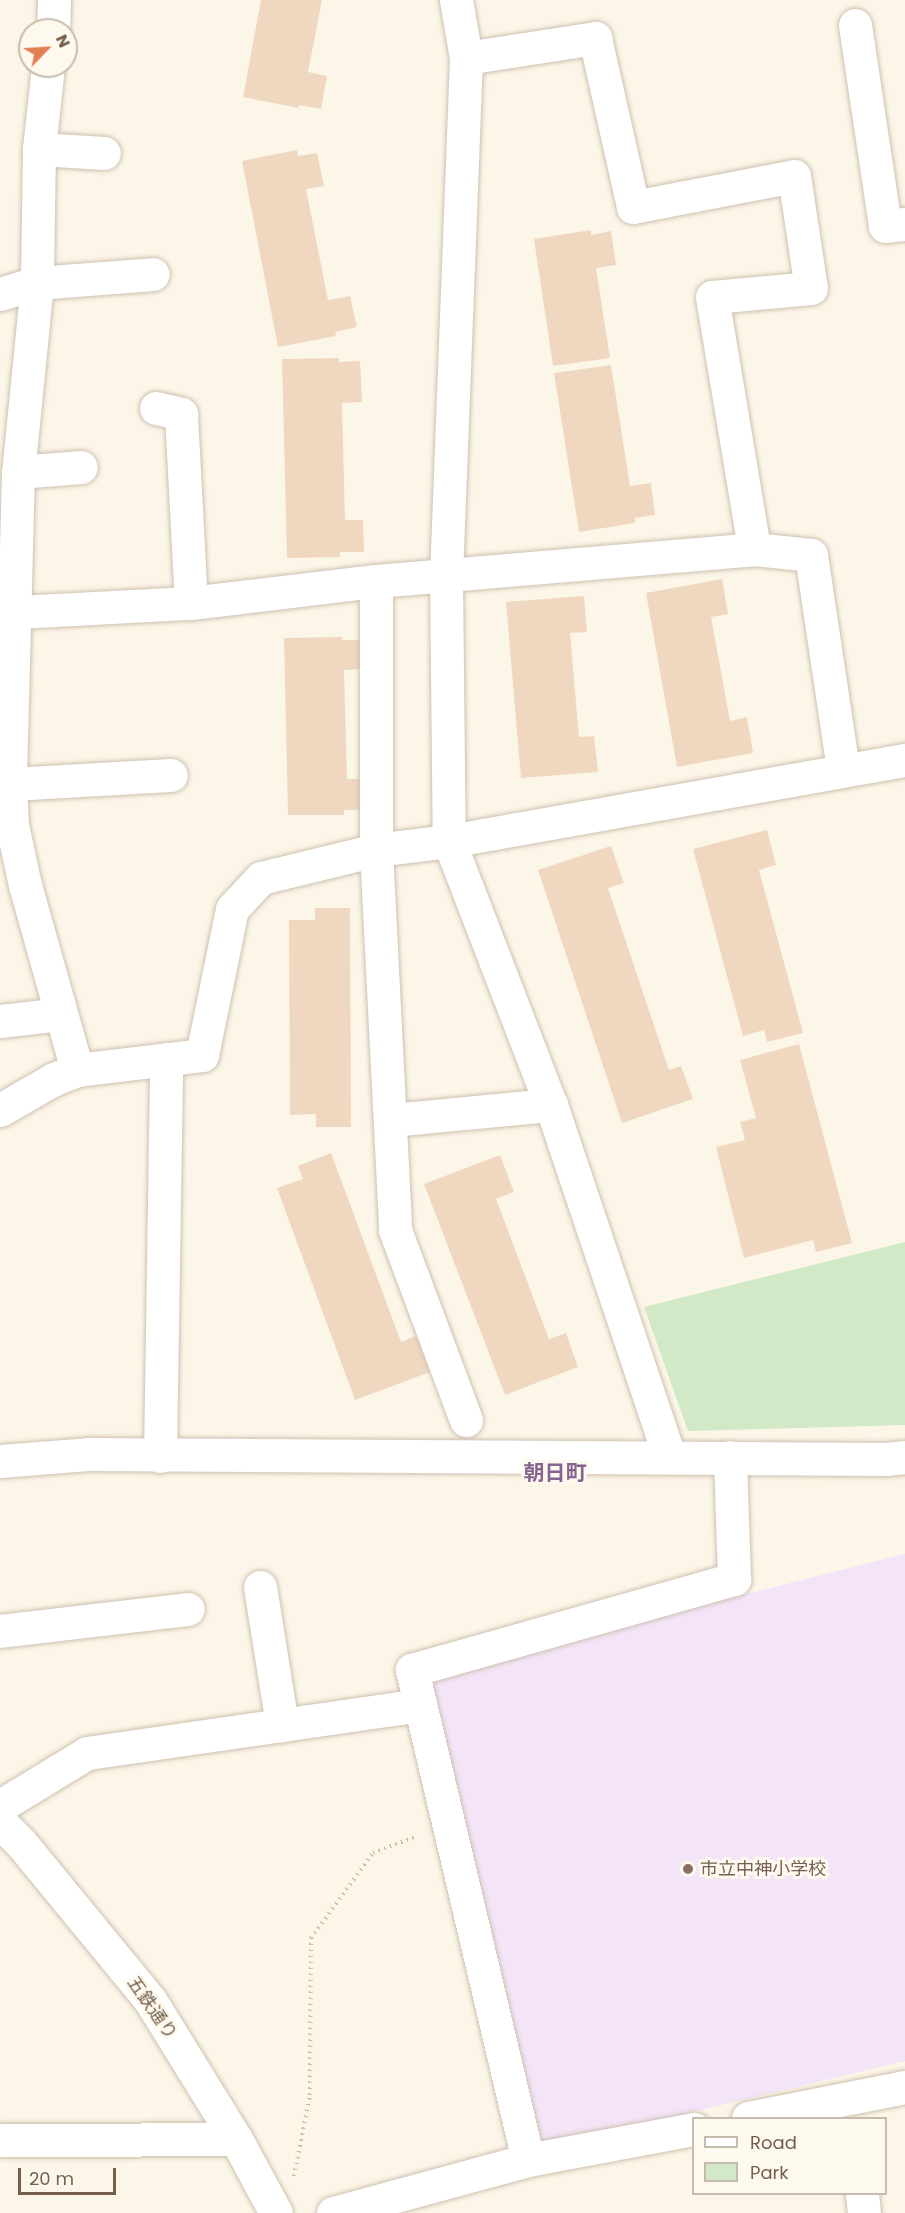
<!DOCTYPE html>
<html>
<head>
<meta charset="utf-8">
<style>
  body { margin:0 }
  #map { position:relative; width:905px; height:2213px; overflow:hidden; background:#fcf6e8; font-family:Poppins,"Noto Sans JP",sans-serif }
  div>[style] { position:absolute }
  .education>* { inset:0; background:#f3e4f8 }
  .green>* { inset:0; background:#d1e9c6 }
  .building>* { inset:0; background:#f0d8c0 }
  .path>* { height:4px; margin-top:-2px; transform-origin:0; background:repeating-linear-gradient(90deg,#d5bba3 0 1.5px,transparent 0 6px) }
  .roads { filter:drop-shadow(0 0 2px #cfc1b0) drop-shadow(0 0 2px #cfc1b0) }
  .minor>* { height:33px; margin:-16.5px; padding:0 16.5px; transform-origin:16.5px; border-radius:16.5px; background:#fff }
  .dots>* { width:16px; height:16px; translate:-50% -50%; box-sizing:border-box; border:3px solid #fef9ee; border-radius:50% }
  span { translate:-50% -50%; white-space:nowrap; text-align:center; line-height:1.15; -webkit-text-stroke:6px #fef9ee; paint-order:stroke }
  .education-label { font-size:18px; color:#785e54 }
  .left { translate:0 -50%; text-align:left }
  .street-label { font-size:18px; color:#755f4c }
  .quarter-label { font-size:21px; color:#866491; font-weight:700 }
  .legend { position:absolute; left:692px; top:2117px; width:195px; height:78px; box-sizing:border-box; background:#fef9ee; border:2px solid #c7bbad; margin:0; padding:8px 10px; list-style:none; font-size:18px; color:#755f4c }
  .legend li { display:flex; align-items:center; gap:12px; height:30px }
  .legend b { width:30px; border:2px solid #c7bbad }
  .north { position:absolute; left:18px; top:18px; width:60px; height:60px; box-sizing:border-box; background:#fef9ee; border:2px solid #c7bbad; border-radius:50%; rotate:65deg; font-size:16px; font-weight:700; line-height:24px; text-align:center; color:#755f4c }
  .north::after { content:''; display:block; margin:auto; width:21px; height:27px; background:#e17f52; clip-path:polygon(50% 0,100% 100%,50% 72%,0 100%) }
  .scale { position:absolute; left:18px; top:2168px; width:98px; height:27px; box-sizing:border-box; border:3px solid #755f4c; border-top:0; padding-left:8px; font-size:18px; line-height:21px; white-space:nowrap; color:#755f4c; -webkit-text-stroke:4px #fef9ee; paint-order:stroke }
</style>
</head>
<body>
<div id="map">
  <div class="education">
    <div style="clip-path:polygon(905px 1554px,905px 2061px,541px 2148px,422px 1676px)"></div>
  </div>
  <div class="green">
    <div style="clip-path:polygon(905px 1242px,905px 1425px,688px 1431px,644px 1307px)"></div>
  </div>
  <div class="building">
    <div style="clip-path:polygon(261px 0,322px 0,308px 72px,327px 76px,321px 109px,299px 105px,298px 108px,243px 97px)"></div>
    <div style="clip-path:polygon(297px 150px,298px 156px,317px 153px,324px 186px,306px 189px,328px 300px,350px 296px,357px 327px,335px 332px,336px 336px,278px 347px,242px 161px)"></div>
    <div style="clip-path:polygon(591px 230px,591px 235px,611px 231px,616px 265px,596px 268px,610px 358px,553px 366px,534px 239px)"></div>
    <div style="clip-path:polygon(339px 358px,339px 362px,360px 361px,362px 402px,342px 403px,345px 520px,363px 520px,364px 552px,340px 552px,340px 557px,287px 558px,282px 359px)"></div>
    <div style="clip-path:polygon(611px 365px,630px 486px,651px 483px,655px 515px,635px 518px,635px 523px,579px 532px,554px 373px)"></div>
    <div style="clip-path:polygon(722px 579px,728px 614px,711px 617px,730px 721px,747px 717px,753px 753px,677px 767px,646px 593px)"></div>
    <div style="clip-path:polygon(584px 596px,587px 632px,570px 633px,579px 737px,594px 736px,598px 772px,521px 778px,506px 602px)"></div>
    <div style="clip-path:polygon(342px 637px,342px 640px,363px 640px,364px 669px,344px 670px,347px 779px,366px 779px,366px 810px,344px 810px,344px 815px,288px 815px,284px 638px)"></div>
    <div style="clip-path:polygon(767px 830px,776px 865px,759px 870px,803px 1033px,767px 1042px,764px 1030px,743px 1036px,693px 849px)"></div>
    <div style="clip-path:polygon(611px 846px,624px 883px,608px 888px,669px 1070px,681px 1066px,693px 1099px,622px 1123px,538px 870px)"></div>
    <div style="clip-path:polygon(315px 908px,350px 908px,351px 1127px,316px 1127px,316px 1114px,290px 1115px,289px 920px,315px 920px)"></div>
    <div style="clip-path:polygon(799px 1044px,852px 1243px,816px 1252px,813px 1240px,744px 1258px,716px 1147px,745px 1140px,740px 1122px,756px 1118px,740px 1060px)"></div>
    <div style="clip-path:polygon(331px 1153px,401px 1342px,416px 1336px,430px 1372px,355px 1400px,277px 1188px,303px 1179px,298px 1166px)"></div>
    <div style="clip-path:polygon(500px 1155px,514px 1192px,496px 1199px,549px 1339px,566px 1333px,578px 1367px,505px 1395px,424px 1184px)"></div>
  </div>
  <div class="path">
    <div style="left:294px;top:2176px;width:83px;rotate:-78.8deg"></div>
    <div style="left:310px;top:2095px;width:157px;rotate:-89.6deg"></div>
    <div style="left:311px;top:1938px;width:105px;rotate:-53.9deg"></div>
    <div style="left:373px;top:1853px;width:47px;rotate:-21.1deg"></div>
  </div>
  <div class="roads">
    <div class="minor">
      <div style="left:456px;top:0;width:59px;rotate:80.2deg"></div>
      <div style="left:466px;top:58px;width:518px;rotate:92.21deg"></div>
      <div style="left:446px;top:576px;width:265px;rotate:89.4deg"></div>
      <div style="left:449px;top:841px;width:283px;rotate:68.9deg"></div>
      <div style="left:551px;top:1105px;width:370px;rotate:71.4deg"></div>
      <div style="left:855px;top:25px;width:203px;rotate:81.5deg"></div>
      <div style="left:885px;top:226px;width:20px;rotate:-6deg"></div>
      <div style="left:53px;top:30px;width:30px;rotate:-88deg"></div>
      <div style="left:466px;top:58px;width:131px;rotate:-8.8deg"></div>
      <div style="left:595px;top:38px;width:173px;rotate:77.3deg"></div>
      <div style="left:633px;top:207px;width:164px;rotate:-10.9deg"></div>
      <div style="left:794px;top:176px;width:113px;rotate:81.4deg"></div>
      <div style="left:811px;top:288px;width:99px;rotate:174.8deg"></div>
      <div style="left:712px;top:297px;width:255px;rotate:80.5deg"></div>
      <div style="left:48px;top:66px;width:83px;rotate:96.2deg"></div>
      <div style="left:39px;top:149px;width:134px;rotate:90.9deg"></div>
      <div style="left:37px;top:283px;width:190px;rotate:95.7deg"></div>
      <div style="left:18px;top:472px;width:312px;rotate:91.5deg"></div>
      <div style="left:10px;top:784px;width:41px;rotate:87.2deg"></div>
      <div style="left:12px;top:825px;width:61px;rotate:77.8deg"></div>
      <div style="left:25px;top:885px;width:192px;rotate:74.3deg"></div>
      <div style="left:39px;top:149px;width:65px;rotate:3.5deg"></div>
      <div style="left:0;top:294px;width:39px;rotate:-17deg"></div>
      <div style="left:37px;top:283px;width:116px;rotate:-4.4deg"></div>
      <div style="left:156px;top:408px;width:26px;rotate:13deg"></div>
      <div style="left:181px;top:414px;width:189px;rotate:87deg"></div>
      <div style="left:18px;top:472px;width:63px;rotate:-4.5deg"></div>
      <div style="left:376px;top:581px;width:269px;rotate:90deg"></div>
      <div style="left:376px;top:850px;width:380px;rotate:87.1deg"></div>
      <div style="left:395px;top:1230px;width:203px;rotate:69.5deg"></div>
      <div style="left:17px;top:612px;width:174px;rotate:-3deg"></div>
      <div style="left:191px;top:603px;width:186px;rotate:-6.8deg"></div>
      <div style="left:376px;top:581px;width:379px;rotate:-4.8deg"></div>
      <div style="left:754px;top:549px;width:57px;rotate:6deg"></div>
      <div style="left:811px;top:555px;width:216px;rotate:81.5deg"></div>
      <div style="left:10px;top:784px;width:161px;rotate:-3.2deg"></div>
      <div style="left:0;top:1021px;width:61px;rotate:-6.5deg"></div>
      <div style="left:0;top:1110px;width:62px;rotate:-29.9deg"></div>
      <div style="left:54px;top:1079px;width:25px;rotate:-21deg"></div>
      <div style="left:77px;top:1070px;width:126px;rotate:-6.8deg"></div>
      <div style="left:202px;top:1055px;width:149px;rotate:-78.4deg"></div>
      <div style="left:232px;top:909px;width:42px;rotate:-46.9deg"></div>
      <div style="left:261px;top:878px;width:118px;rotate:-13.7deg"></div>
      <div style="left:376px;top:850px;width:74px;rotate:-7deg"></div>
      <div style="left:449px;top:841px;width:463px;rotate:-10.1deg"></div>
      <div style="left:391px;top:1120px;width:161px;rotate:-5.4deg"></div>
      <div style="left:160px;top:1456px;width:397px;rotate:-89.1deg"></div>
      <div style="left:0;top:1461px;width:88px;rotate:-4.5deg"></div>
      <div style="left:88px;top:1454px;width:798px;rotate:0.36deg"></div>
      <div style="left:886px;top:1459px;width:19px;rotate:-6deg"></div>
      <div style="left:260px;top:1587px;width:140px;rotate:80.9deg"></div>
      <div style="left:0;top:1631px;width:189px;rotate:-6.7deg"></div>
      <div style="left:0;top:1806px;width:102px;rotate:-31.3deg"></div>
      <div style="left:87px;top:1753px;width:337px;rotate:-8.2deg"></div>
      <div style="left:0;top:1822px;width:30px;rotate:45deg"></div>
      <div style="left:21px;top:1843px;width:203px;rotate:50.6deg"></div>
      <div style="left:150px;top:2000px;width:163px;rotate:58.3deg"></div>
      <div style="left:236px;top:2139px;width:84px;rotate:61.6deg"></div>
      <div style="left:748px;top:2118px;width:160px;rotate:-11.2deg"></div>
      <div style="left:0;top:2140px;width:236px;rotate:-0.2deg"></div>
      <div style="left:528px;top:2160px;width:504px;rotate:-103.32deg"></div>
      <div style="left:412px;top:1670px;width:335px;rotate:-15.8deg"></div>
      <div style="left:734px;top:1579px;width:122px;rotate:-91.9deg"></div>
      <div style="left:862px;top:2194px;width:19px;rotate:84deg"></div>
      <div style="left:333px;top:2213px;width:202px;rotate:-15.2deg"></div>
      <div style="left:528px;top:2160px;width:169px;rotate:-10.6deg"></div>
    </div>
  </div>
  <div class="dots">
    <div style="left:688px;top:1869px;background:#8d6e63"></div>
  </div>
  <div class="education-label">
    <span class="left" style="left:700px;top:1869px">市立中神小学校</span>
  </div>
  <div class="street-label">
    <span style="left:152px;top:2008px;rotate:55deg">五鉄通り</span>
  </div>
  <div class="quarter-label">
    <span style="left:555px;top:1473px">朝日町</span>
  </div>
  <ul class="legend">
  <li><b style="height:8px;background:#fff"></b>Road</li>
  <li><b style="height:16px;background:#d1e9c6"></b>Park</li>
  </ul>
  <div class="north">N</div>
  <div class="scale">20 m</div>
</div>
</body>
</html>
